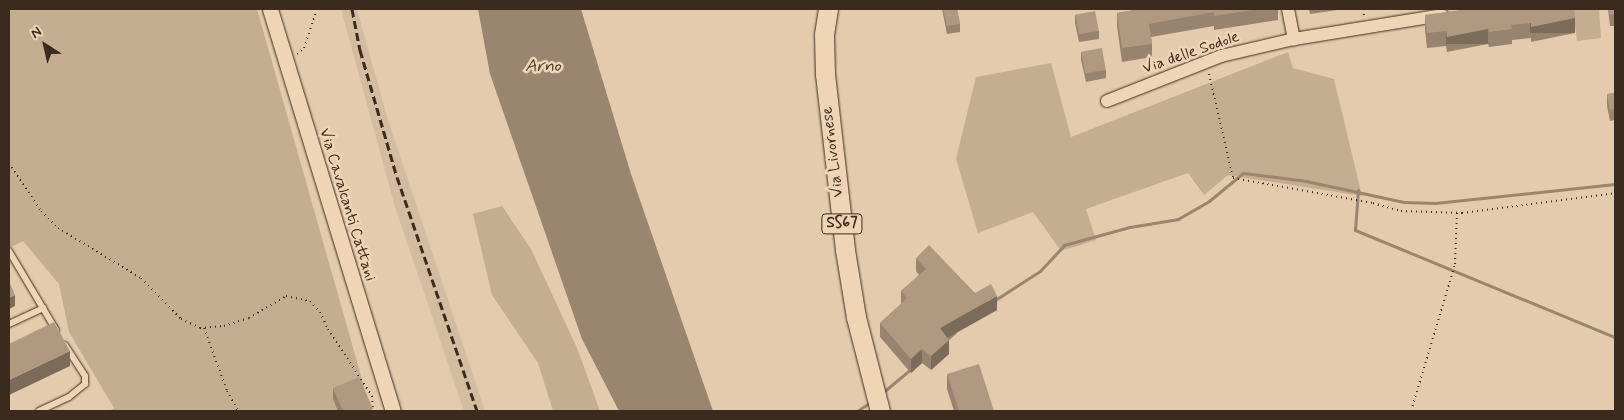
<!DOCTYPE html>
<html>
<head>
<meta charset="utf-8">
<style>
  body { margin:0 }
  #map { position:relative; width:1624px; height:420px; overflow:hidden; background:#e4cbad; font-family:Mynerve,sans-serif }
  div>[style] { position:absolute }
  .built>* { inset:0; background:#d4bca0 }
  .green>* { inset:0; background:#c5ad92 }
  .water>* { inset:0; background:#9a856e }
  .stream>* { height:3px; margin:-1.5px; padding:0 1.5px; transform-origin:1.5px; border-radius:1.5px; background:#9a856e }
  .path>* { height:2px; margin-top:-1px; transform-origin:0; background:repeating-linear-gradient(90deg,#3b2a1e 0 1px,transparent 0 5px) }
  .roads { filter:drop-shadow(0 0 1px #3b2a1e) drop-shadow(0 0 1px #3b2a1e) }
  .service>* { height:6px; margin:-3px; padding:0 3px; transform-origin:3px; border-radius:3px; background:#efd5b6 }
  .minor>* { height:12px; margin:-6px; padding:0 6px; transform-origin:6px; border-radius:6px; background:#efd5b6 }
  .tertiary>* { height:15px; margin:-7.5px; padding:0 7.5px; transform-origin:7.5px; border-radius:7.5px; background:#efd5b6 }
  .primary>* { height:19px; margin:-9.5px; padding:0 9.5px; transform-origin:9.5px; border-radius:9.5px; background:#efd5b6 }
  .rail>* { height:3px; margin-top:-1.5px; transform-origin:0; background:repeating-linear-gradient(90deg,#3b2a1e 0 8px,transparent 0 12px) }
  .wall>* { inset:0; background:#97846e }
  .shaded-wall>* { inset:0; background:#7b6b5a; transform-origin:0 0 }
  .building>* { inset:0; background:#b09980; transform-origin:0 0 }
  span { translate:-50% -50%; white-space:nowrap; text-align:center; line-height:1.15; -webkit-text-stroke:5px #efd5b6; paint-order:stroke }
  .shield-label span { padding:1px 4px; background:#efd5b6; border:1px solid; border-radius:4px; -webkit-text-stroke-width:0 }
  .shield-label { font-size:15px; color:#3b2a1e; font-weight:700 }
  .street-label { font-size:16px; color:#3b2a1e }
  .water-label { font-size:18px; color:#534132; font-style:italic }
  .frame { position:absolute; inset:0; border:10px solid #3b2a1e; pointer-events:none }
  .north { position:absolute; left:20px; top:20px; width:50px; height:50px; -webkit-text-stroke:4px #efd5b6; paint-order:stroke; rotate:325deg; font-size:14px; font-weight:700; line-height:20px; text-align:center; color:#3b2a1e }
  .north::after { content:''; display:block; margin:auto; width:18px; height:22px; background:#3b2a1e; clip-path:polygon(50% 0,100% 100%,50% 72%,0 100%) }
</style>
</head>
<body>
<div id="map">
  <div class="built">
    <div style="clip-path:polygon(341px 9px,357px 9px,388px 120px,485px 411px,464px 411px,395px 207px)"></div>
  </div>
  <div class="green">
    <div style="clip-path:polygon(9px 9px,257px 9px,371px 411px,109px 411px,114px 408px,69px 332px,59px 284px,23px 241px,9px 248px)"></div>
    <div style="clip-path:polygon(1573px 9px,1599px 9px,1601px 38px,1577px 41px)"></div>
    <div style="clip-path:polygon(1288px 52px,1293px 68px,1334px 79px,1362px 196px,1228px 175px,1204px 195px,1188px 173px,1086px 209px,1096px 240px,1061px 251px,1033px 212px,978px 233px,956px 159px,976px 77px,1051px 63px,1071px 137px)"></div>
    <div style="clip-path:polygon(502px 206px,531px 249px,577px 348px,600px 411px,553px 411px,538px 363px,492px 295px,473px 214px)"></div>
  </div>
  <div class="water">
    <div style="clip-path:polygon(478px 9px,581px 9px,631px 174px,713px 411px,619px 411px,582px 339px,490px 74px)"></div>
  </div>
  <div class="stream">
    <div style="left:1358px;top:190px;width:40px;rotate:94.3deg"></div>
    <div style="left:1355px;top:230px;width:281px;rotate:22.4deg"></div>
    <div style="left:995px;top:300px;width:54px;rotate:-32.8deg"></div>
    <div style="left:1040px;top:271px;width:35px;rotate:-47deg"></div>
    <div style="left:1064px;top:245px;width:68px;rotate:-15.3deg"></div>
    <div style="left:1130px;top:227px;width:49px;rotate:-9.5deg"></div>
    <div style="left:1178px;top:219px;width:36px;rotate:-30deg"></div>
    <div style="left:1209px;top:201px;width:44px;rotate:-39.5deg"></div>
    <div style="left:1243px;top:173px;width:64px;rotate:7.2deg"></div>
    <div style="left:1306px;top:181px;width:100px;rotate:12.1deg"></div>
    <div style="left:1404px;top:202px;width:31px;rotate:2deg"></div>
    <div style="left:1435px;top:203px;width:181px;rotate:-6deg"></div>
    <div style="left:945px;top:341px;width:13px;rotate:-42deg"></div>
    <div style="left:881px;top:394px;width:39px;rotate:-40deg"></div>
    <div style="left:857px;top:411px;width:17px;rotate:-33deg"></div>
  </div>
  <div class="path">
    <div style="left:1363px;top:9px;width:7px;rotate:82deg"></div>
    <div style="left:297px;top:54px;width:9px;rotate:-41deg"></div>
    <div style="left:304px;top:48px;width:41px;rotate:-71.6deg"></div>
    <div style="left:1209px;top:74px;width:107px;rotate:77deg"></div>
    <div style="left:1233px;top:178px;width:142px;rotate:10.1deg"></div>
    <div style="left:1373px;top:203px;width:29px;rotate:16deg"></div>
    <div style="left:1401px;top:211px;width:61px;rotate:1.9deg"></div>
    <div style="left:1462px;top:213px;width:154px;rotate:-7.4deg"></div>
    <div style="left:9px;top:163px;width:58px;rotate:56.3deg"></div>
    <div style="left:41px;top:211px;width:24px;rotate:45deg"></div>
    <div style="left:58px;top:228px;width:97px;rotate:31.1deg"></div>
    <div style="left:141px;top:278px;width:57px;rotate:45.7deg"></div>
    <div style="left:181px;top:319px;width:21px;rotate:25deg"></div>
    <div style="left:200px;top:328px;width:24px;rotate:-5deg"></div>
    <div style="left:224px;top:326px;width:26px;rotate:-18deg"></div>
    <div style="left:249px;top:318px;width:43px;rotate:-30.7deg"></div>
    <div style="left:286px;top:296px;width:25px;rotate:12deg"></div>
    <div style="left:310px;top:301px;width:15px;rotate:48deg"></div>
    <div style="left:320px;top:312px;width:19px;rotate:65deg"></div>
    <div style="left:328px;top:329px;width:80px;rotate:56.7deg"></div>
    <div style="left:372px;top:396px;width:15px;rotate:86deg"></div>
    <div style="left:204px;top:328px;width:67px;rotate:69.9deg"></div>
    <div style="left:227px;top:391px;width:23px;rotate:61deg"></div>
    <div style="left:1411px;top:411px;width:153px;rotate:-73.3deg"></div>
    <div style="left:1455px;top:264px;width:52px;rotate:-87.8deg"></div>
  </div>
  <div class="roads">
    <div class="service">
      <div style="left:9px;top:251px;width:92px;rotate:59.3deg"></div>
      <div style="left:9px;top:324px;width:38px;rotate:-25deg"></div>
      <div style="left:39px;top:411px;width:33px;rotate:-25deg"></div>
      <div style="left:69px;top:397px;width:21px;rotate:-39deg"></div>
      <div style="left:85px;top:384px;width:8px;rotate:-90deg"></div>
      <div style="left:85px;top:376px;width:37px;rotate:-123deg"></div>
    </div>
    <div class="minor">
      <div style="left:1288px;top:9px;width:31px;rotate:79deg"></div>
      <div style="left:1107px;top:101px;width:123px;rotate:-21.5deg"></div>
      <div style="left:1221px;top:56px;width:75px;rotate:-13.1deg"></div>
      <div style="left:1294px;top:39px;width:150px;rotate:-9.2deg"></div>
    </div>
    <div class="tertiary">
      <div style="left:270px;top:9px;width:420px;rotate:73deg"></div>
    </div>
    <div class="primary">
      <div style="left:828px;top:9px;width:25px;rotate:99deg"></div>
      <div style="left:824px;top:34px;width:40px;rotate:88.6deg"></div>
      <div style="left:825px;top:74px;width:177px;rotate:83.5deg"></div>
      <div style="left:845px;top:250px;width:68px;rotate:80.7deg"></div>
      <div style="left:856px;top:317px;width:97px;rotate:75.7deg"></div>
    </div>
  </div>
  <div class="rail">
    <div style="left:352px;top:9px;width:42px;rotate:79deg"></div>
    <div style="left:360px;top:50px;width:132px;rotate:73.8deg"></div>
    <div style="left:397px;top:177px;width:247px;rotate:71.1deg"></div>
  </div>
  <div class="wall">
    <div style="clip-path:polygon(942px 9px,957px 9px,960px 24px,960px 32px,947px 34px)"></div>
    <div style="clip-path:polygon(1140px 9px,1278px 9px,1278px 20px,1214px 30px,1214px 26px,1151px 37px,1152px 44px,1152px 57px,1122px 62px,1117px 26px,1117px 13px)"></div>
    <div style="clip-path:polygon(1309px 9px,1344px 9px,1310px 14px)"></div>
    <div style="clip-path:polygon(1470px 9px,1575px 33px,1531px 42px,1531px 38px,1512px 40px,1512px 44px,1489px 47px,1488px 44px,1447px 52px,1446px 46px,1427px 48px,1425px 30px,1425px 15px)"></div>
    <div style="clip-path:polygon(1608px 9px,1615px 9px,1615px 26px,1610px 26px)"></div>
    <div style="clip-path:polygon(1075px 15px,1099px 31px,1099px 39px,1079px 42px,1075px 23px)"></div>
    <div style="clip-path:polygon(1081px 52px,1106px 70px,1106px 78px,1086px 82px,1081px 60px)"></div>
    <div style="clip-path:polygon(1615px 93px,1615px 120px,1610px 121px,1607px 106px,1607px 94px)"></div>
    <div style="clip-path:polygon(916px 258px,975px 293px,997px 310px,947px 338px,949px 354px,931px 370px,922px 363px,911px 373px,880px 337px,880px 323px,901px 304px,901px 291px,919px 275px,916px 271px)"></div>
    <div style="clip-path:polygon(947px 374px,994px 411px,954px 411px,947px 389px)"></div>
    <div style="clip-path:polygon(333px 388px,373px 411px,338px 411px,333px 399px)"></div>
  </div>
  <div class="shaded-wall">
    <div style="left:1575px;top:18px;width:15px;height:45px;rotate:90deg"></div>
    <div style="left:1488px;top:29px;width:15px;height:42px;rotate:90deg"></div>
    <div style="clip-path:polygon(15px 295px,15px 306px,9px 309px,9px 298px)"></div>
    <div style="clip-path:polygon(997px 296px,997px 310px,940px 342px,940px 328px)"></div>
    <div style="clip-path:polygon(949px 340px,949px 354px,931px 370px,931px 356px)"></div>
    <div style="clip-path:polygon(922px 349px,922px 363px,911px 373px,911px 359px)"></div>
    <div style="clip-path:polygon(70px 351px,70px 366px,9px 395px,9px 380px)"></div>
  </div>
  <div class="building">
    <div style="clip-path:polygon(943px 9px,957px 9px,960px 24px,947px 26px)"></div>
    <div style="clip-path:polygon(1140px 9px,1259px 9px,1214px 16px,1214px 12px,1149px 24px,1152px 44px,1122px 48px,1117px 13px)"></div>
    <div style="clip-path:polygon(1470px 9px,1574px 9px,1575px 18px,1531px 27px,1531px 23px,1511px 25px,1512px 29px,1489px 32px,1488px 29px,1447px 37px,1446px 31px,1427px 33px,1425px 15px)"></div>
    <div style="clip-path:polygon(1609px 9px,1615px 9px,1615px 14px,1610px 15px)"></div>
    <div style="left:1095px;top:11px;width:20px;height:20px;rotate:79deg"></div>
    <div style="left:1102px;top:48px;width:22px;height:21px;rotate:80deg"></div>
    <div style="clip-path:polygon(1615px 93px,1615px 109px,1610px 110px,1607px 94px)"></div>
    <div style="clip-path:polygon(929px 245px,975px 293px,991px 284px,997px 296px,940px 328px,949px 340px,931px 356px,922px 349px,911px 359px,880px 323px,907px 298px,901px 291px,926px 269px,916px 258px)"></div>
    <div style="clip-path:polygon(9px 281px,15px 295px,9px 298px)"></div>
    <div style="clip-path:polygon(54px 322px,70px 351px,9px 380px,9px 344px)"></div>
    <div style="clip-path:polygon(979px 364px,994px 411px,959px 411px,947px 374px)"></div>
    <div style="clip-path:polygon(359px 377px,373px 409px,367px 411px,343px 411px,333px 388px)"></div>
  </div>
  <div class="shield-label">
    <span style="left:842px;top:224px">SS67</span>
  </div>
  <div class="street-label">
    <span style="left:1191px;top:53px;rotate:-19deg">Via delle Sodole</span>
    <span style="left:833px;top:152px;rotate:-97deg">Via Livornese</span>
    <span style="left:347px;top:205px;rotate:73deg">Via Cavalcanti Cattani</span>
  </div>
  <div class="water-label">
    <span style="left:543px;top:66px">Arno</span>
  </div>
  <div class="frame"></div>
  <div class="north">N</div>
</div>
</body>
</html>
